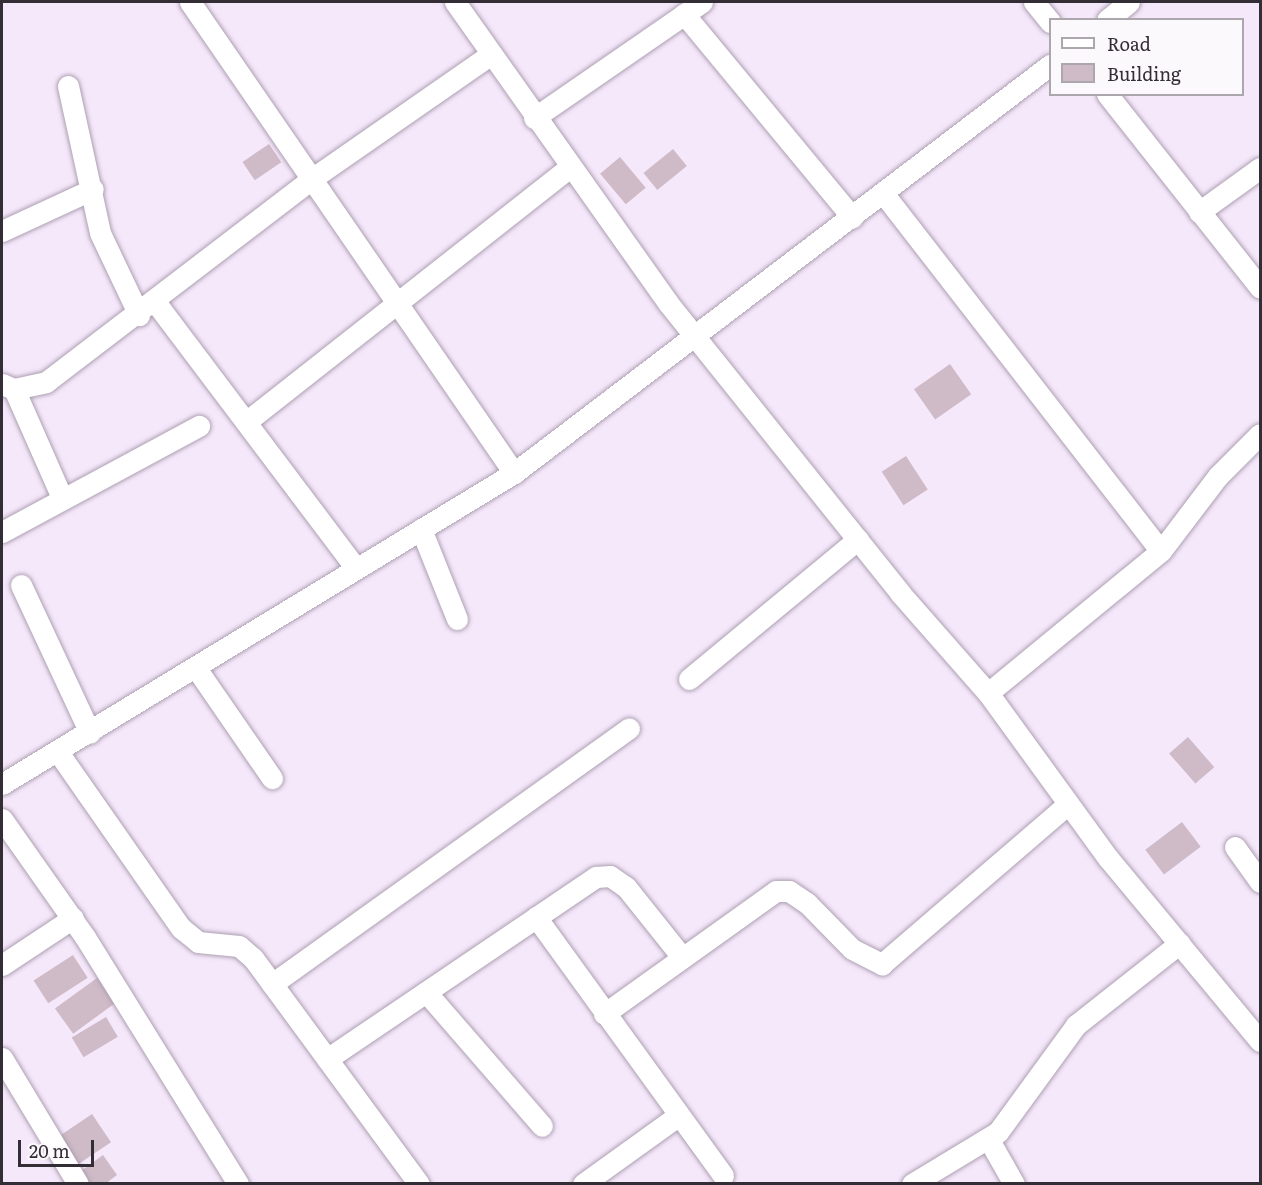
<!DOCTYPE html>
<html>
<head>
<meta charset="utf-8">
<style>
  body { margin:0 }
  #map { position:relative; width:1262px; height:1185px; overflow:hidden; background:#f6e8fb; font-family:Literata,serif }
  div>[style] { position:absolute }
  .building>* { inset:0; background:#cfbac7; transform-origin:0 0 }
  .roads { filter:drop-shadow(0 0 2px #ada0b2) drop-shadow(0 0 2px #ada0b2) }
  .street>* { height:21px; margin:-10.5px; padding:0 10.5px; transform-origin:10.5px; border-radius:10.5px; background:#fff }
  span { translate:-50% -50%; white-space:nowrap; text-align:center; line-height:1.15; -webkit-text-stroke:6px #fcf9fd; paint-order:stroke }
  .frame { position:absolute; inset:0; border:3px solid #332d35; pointer-events:none }
  .legend { position:absolute; left:1049px; top:18px; width:195px; height:78px; box-sizing:border-box; background:#fcf9fd; border:2px solid #aca7ad; margin:0; padding:8px 10px; list-style:none; font-size:18px; color:#332d35 }
  .legend li { display:flex; align-items:center; gap:12px; height:30px }
  .legend b { width:30px; border:2px solid #aca7ad }
  .scale { position:absolute; left:18px; top:1140px; width:76px; height:27px; box-sizing:border-box; border:3px solid #332d35; border-top:0; padding-left:8px; font-size:18px; line-height:21px; white-space:nowrap; color:#332d35; -webkit-text-stroke:4px #fcf9fd; paint-order:stroke }
</style>
</head>
<body>
<div id="map">
  <div class="building">
    <div style="left:269px;top:144px;width:22px;height:32px;rotate:56deg"></div>
    <div style="left:673px;top:149px;width:22px;height:38px;rotate:51deg"></div>
    <div style="left:620px;top:157px;width:40px;height:26px;rotate:50deg"></div>
    <div style="left:950px;top:364px;width:37px;height:44px;rotate:55deg"></div>
    <div style="left:906px;top:456px;width:40px;height:29px;rotate:57deg"></div>
    <div style="left:1188px;top:737px;width:40px;height:25px;rotate:49deg"></div>
    <div style="left:1182px;top:822px;width:31px;height:46px;rotate:53deg"></div>
    <div style="left:73px;top:955px;width:27px;height:47px;rotate:57deg"></div>
    <div style="left:97px;top:978px;width:31px;height:52px;rotate:54deg"></div>
    <div style="left:106px;top:1017px;width:23px;height:40px;rotate:59deg"></div>
    <div style="left:92px;top:1114px;width:34px;height:41px;rotate:56deg"></div>
    <div style="clip-path:polygon(103px 1155px,117px 1175px,105px 1184px,84px 1184px,77px 1174px)"></div>
  </div>
  <div class="roads">
    <div class="street">
      <div style="left:190px;top:2px;width:572px;rotate:55.48deg"></div>
      <div style="left:455px;top:2px;width:369px;rotate:54.7deg"></div>
      <div style="left:668px;top:303px;width:371px;rotate:51.3deg"></div>
      <div style="left:900px;top:593px;width:133px;rotate:48.7deg"></div>
      <div style="left:988px;top:693px;width:204px;rotate:54deg"></div>
      <div style="left:1108px;top:858px;width:238px;rotate:50.3deg"></div>
      <div style="left:1034px;top:2px;width:26px;rotate:51deg"></div>
      <div style="left:684px;top:14px;width:264px;rotate:50.4deg"></div>
      <div style="left:1107px;top:20px;width:28px;rotate:-39deg"></div>
      <div style="left:68px;top:86px;width:150px;rotate:77.7deg"></div>
      <div style="left:100px;top:233px;width:91px;rotate:64.6deg"></div>
      <div style="left:1107px;top:94px;width:247px;rotate:51.7deg"></div>
      <div style="left:534px;top:118px;width:204px;rotate:-34.6deg"></div>
      <div style="left:883px;top:193px;width:453px;rotate:52.2deg"></div>
      <div style="left:1199px;top:212px;width:75px;rotate:-35.8deg"></div>
      <div style="left:2px;top:231px;width:100px;rotate:-24.8deg"></div>
      <div style="left:156px;top:303px;width:332px;rotate:53deg"></div>
      <div style="left:2px;top:384px;width:13px;rotate:23deg"></div>
      <div style="left:14px;top:389px;width:33px;rotate:-12deg"></div>
      <div style="left:46px;top:382px;width:332px;rotate:-37.4deg"></div>
      <div style="left:310px;top:180px;width:221px;rotate:-34.8deg"></div>
      <div style="left:14px;top:389px;width:119px;rotate:66.2deg"></div>
      <div style="left:246px;top:422px;width:411px;rotate:-38.2deg"></div>
      <div style="left:421px;top:529px;width:97px;rotate:68.2deg"></div>
      <div style="left:2px;top:532px;width:224px;rotate:-28.3deg"></div>
      <div style="left:21px;top:585px;width:163px;rotate:65deg"></div>
      <div style="left:196px;top:668px;width:134px;rotate:55.4deg"></div>
      <div style="left:689px;top:679px;width:219px;rotate:-39.6deg"></div>
      <div style="left:988px;top:693px;width:224px;rotate:-39.4deg"></div>
      <div style="left:1161px;top:551px;width:94px;rotate:-52.8deg"></div>
      <div style="left:1218px;top:476px;width:59px;rotate:-45deg"></div>
      <div style="left:58px;top:752px;width:215px;rotate:55.1deg"></div>
      <div style="left:181px;top:928px;width:22px;rotate:39deg"></div>
      <div style="left:198px;top:942px;width:41px;rotate:5.6deg"></div>
      <div style="left:239px;top:946px;width:18px;rotate:41deg"></div>
      <div style="left:253px;top:958px;width:280px;rotate:53.7deg"></div>
      <div style="left:2px;top:784px;width:599px;rotate:-31.28deg"></div>
      <div style="left:514px;top:473px;width:674px;rotate:-37.28deg"></div>
      <div style="left:2px;top:819px;width:144px;rotate:54.9deg"></div>
      <div style="left:85px;top:937px;width:291px;rotate:58.2deg"></div>
      <div style="left:1235px;top:847px;width:43px;rotate:54.5deg"></div>
      <div style="left:536px;top:917px;width:319px;rotate:54.1deg"></div>
      <div style="left:2px;top:965px;width:85px;rotate:-33.5deg"></div>
      <div style="left:272px;top:984px;width:439px;rotate:-35.6deg"></div>
      <div style="left:426px;top:992px;width:177px;rotate:49.1deg"></div>
      <div style="left:604px;top:1014px;width:211px;rotate:-35.6deg"></div>
      <div style="left:776px;top:891px;width:13px"></div>
      <div style="left:789px;top:891px;width:22px;rotate:34deg"></div>
      <div style="left:807px;top:903px;width:64px;rotate:45.6deg"></div>
      <div style="left:852px;top:949px;width:34px;rotate:27deg"></div>
      <div style="left:882px;top:964px;width:245px;rotate:-40.7deg"></div>
      <div style="left:2px;top:1058px;width:147px;rotate:58.9deg"></div>
      <div style="left:327px;top:1059px;width:325px;rotate:-34.1deg"></div>
      <div style="left:596px;top:877px;width:14px;rotate:-4deg"></div>
      <div style="left:610px;top:876px;width:19px;rotate:35deg"></div>
      <div style="left:626px;top:887px;width:88px;rotate:51.4deg"></div>
      <div style="left:989px;top:1140px;width:51px;rotate:60.4deg"></div>
      <div style="left:583px;top:1184px;width:118px;rotate:-35.7deg"></div>
      <div style="left:912px;top:1184px;width:100px;rotate:-31.2deg"></div>
      <div style="left:998px;top:1132px;width:132px;rotate:-53.9deg"></div>
      <div style="left:1076px;top:1025px;width:132px;rotate:-38.3deg"></div>
    </div>
  </div>
  <div class="frame"></div>
  <ul class="legend">
  <li><b style="height:8px;background:#fff"></b>Road</li>
  <li><b style="height:16px;background:#cfbac7"></b>Building</li>
  </ul>
  <div class="scale">20 m</div>
</div>
</body>
</html>
